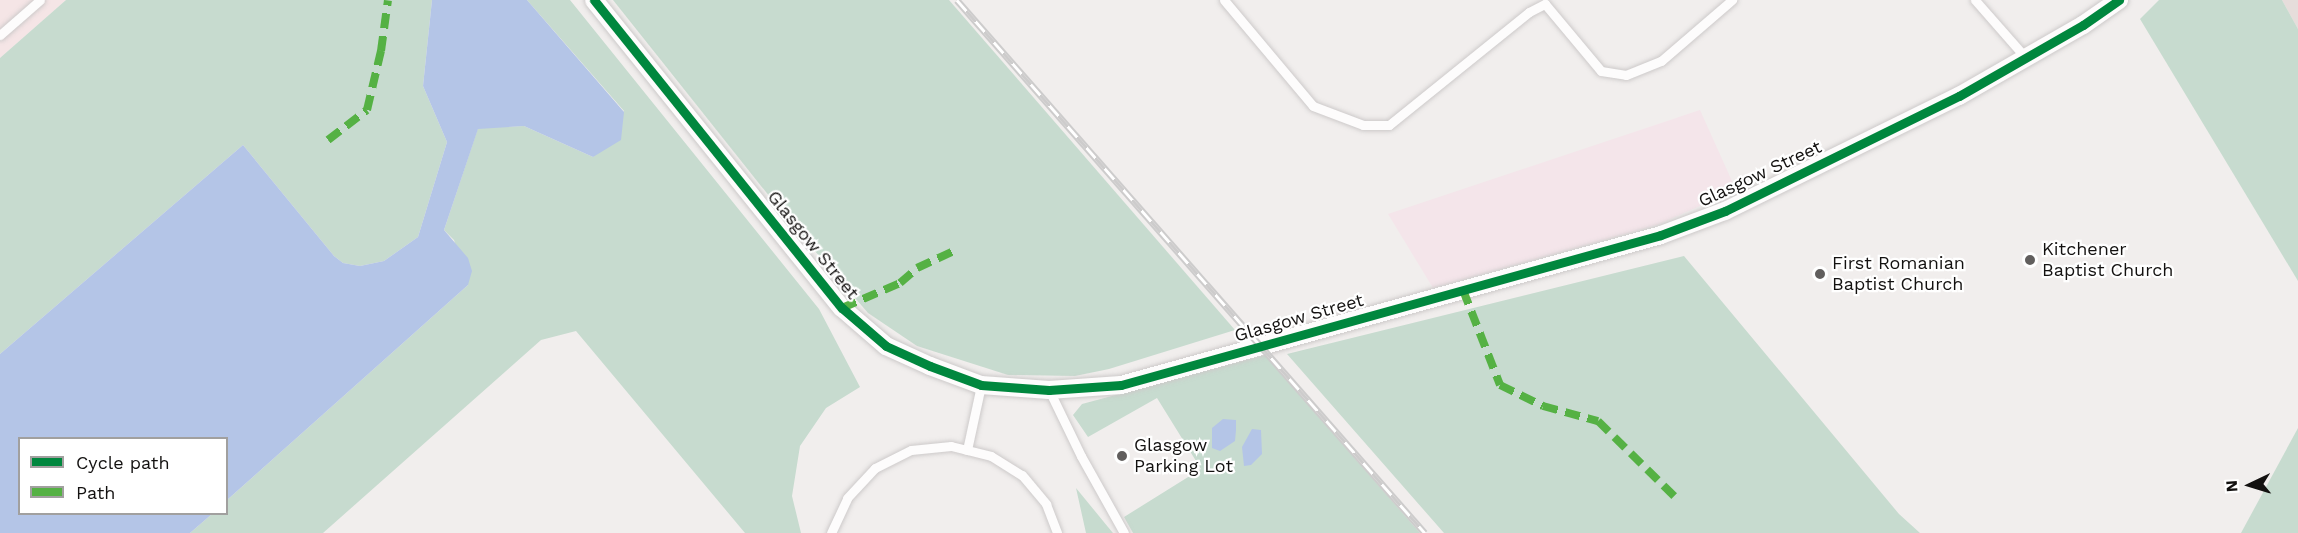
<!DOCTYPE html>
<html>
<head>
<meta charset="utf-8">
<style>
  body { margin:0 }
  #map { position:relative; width:2298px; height:533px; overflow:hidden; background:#f1eeed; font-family:"Work Sans",sans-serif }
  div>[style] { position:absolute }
  .commercial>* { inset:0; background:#f5e5e6 }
  .industrial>* { inset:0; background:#f4e5ea }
  .built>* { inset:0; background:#e6dddb }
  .green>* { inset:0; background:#c7dbcf }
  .water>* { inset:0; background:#b4c5e7 }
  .roads { filter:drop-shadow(0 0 2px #cdcaca) drop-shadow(0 0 2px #cdcaca) }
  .lane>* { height:9px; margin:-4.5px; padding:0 4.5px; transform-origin:4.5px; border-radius:4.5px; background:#fdfcfc }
  .street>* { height:18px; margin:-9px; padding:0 9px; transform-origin:9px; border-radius:9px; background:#fdfcfc }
  .rail>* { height:7px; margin-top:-3.5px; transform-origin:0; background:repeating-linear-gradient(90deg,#fff 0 14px,#cdcccc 0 28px); box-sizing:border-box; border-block:2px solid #cdcccc }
  .quiet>* { height:8px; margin-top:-4px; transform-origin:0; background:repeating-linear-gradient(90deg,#55b144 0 15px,transparent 0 23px) }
  .cycleway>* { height:9px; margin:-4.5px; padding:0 4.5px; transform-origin:4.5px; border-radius:4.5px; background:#00873e }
  .dots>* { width:16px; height:16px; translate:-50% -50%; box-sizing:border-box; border:3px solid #fff; border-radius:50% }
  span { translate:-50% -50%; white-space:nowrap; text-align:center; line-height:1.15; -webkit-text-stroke:4.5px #fff; paint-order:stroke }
  .street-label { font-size:18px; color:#131110 }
  .poi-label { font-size:18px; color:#131110 }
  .left { translate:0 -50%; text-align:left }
  .legend { position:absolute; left:18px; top:437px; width:210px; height:78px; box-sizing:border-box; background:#fff; border:2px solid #a1a09f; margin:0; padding:8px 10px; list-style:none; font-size:18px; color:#131110 }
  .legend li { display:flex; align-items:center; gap:12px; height:30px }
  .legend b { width:30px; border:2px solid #a1a09f }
  .north { position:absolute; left:2220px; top:455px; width:60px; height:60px; -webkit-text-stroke:4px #fff; paint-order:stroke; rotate:266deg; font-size:16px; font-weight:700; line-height:24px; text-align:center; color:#131110 }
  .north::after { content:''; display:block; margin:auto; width:21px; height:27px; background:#131110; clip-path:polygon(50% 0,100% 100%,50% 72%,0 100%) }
</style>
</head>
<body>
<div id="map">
  <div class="commercial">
    <div style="clip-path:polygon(0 0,66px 0,0 58px)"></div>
  </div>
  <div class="industrial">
    <div style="clip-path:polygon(1700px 110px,1736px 190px,1657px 225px,1433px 288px,1388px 214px)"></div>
  </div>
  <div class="built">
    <div style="clip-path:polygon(2282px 0,2298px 0,2298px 29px)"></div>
  </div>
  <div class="green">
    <div style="clip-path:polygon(66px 0,432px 0,423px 86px,447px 142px,418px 237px,384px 261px,360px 266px,343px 263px,334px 256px,243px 145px,0 354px,0 58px)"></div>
    <div style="clip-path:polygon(527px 0,570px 0,819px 309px,860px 387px,826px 408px,800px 446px,792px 496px,801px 533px,745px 533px,576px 331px,541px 340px,323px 533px,190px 533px,212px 514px,226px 514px,227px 500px,468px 285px,454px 240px,444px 230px,478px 128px,524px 126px,593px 157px,624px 111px)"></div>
    <div style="clip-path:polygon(613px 0,949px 0,1235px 330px,1109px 369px,1075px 376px,1008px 375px,917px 346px,868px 313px,785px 216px)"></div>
    <div style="clip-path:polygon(2159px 0,2282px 0,2298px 29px,2298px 281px,2140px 19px)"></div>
    <div style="clip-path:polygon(1684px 256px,1899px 514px,1920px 533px,1444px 533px,1287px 354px)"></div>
    <div style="clip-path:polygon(1265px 355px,1420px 533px,1133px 533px,1124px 517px,1201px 469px,1157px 398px,1088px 437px,1073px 415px,1082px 404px)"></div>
    <div style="clip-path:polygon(2298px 428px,2298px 533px,2241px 533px)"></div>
    <div style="clip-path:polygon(1076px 488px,1108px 527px,1113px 533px,1086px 533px)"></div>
  </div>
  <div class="water">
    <div style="clip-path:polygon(432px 0,527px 0,624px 112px,621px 140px,593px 157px,524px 126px,478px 129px,444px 230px,468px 258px,472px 271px,468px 285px,227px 500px,226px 438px,20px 438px,20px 514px,212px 514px,190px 533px,0 533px,0 354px,243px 145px,334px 256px,343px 263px,360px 266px,384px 261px,418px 237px,447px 142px,423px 86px)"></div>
    <div style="clip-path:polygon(1223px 419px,1236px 420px,1236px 430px,1235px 441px,1220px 451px,1212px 448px,1212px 428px)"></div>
    <div style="clip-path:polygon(1252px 429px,1261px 430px,1262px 454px,1251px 465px,1244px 466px,1242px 447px)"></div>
  </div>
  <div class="roads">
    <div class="lane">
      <div style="left:1224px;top:0;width:138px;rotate:50deg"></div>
      <div style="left:1313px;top:106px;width:53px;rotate:20.8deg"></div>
      <div style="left:1363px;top:125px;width:26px"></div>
      <div style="left:1389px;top:125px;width:180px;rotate:-38.9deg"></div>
      <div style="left:1529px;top:12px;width:18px;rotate:-27deg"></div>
      <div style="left:1545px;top:4px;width:87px;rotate:50.1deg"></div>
      <div style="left:1601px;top:71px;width:25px;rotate:9deg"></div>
      <div style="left:1626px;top:75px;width:38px;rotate:-22deg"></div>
      <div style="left:1661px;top:61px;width:94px;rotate:-40.7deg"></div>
      <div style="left:1975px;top:0;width:77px;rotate:48.7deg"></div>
      <div style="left:0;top:35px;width:53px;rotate:-41.2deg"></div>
      <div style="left:1049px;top:390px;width:73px;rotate:64.1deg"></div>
      <div style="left:1081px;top:456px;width:88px;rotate:60.8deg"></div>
      <div style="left:967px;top:450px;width:66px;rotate:-77.8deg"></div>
      <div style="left:831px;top:533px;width:38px;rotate:-65deg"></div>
      <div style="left:847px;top:498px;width:41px;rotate:-47deg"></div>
      <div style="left:875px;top:468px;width:40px;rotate:-26.6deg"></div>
      <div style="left:911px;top:450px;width:40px;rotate:-5.7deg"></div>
      <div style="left:951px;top:446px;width:41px;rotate:14deg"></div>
      <div style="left:991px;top:456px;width:36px;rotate:32deg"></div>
      <div style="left:1022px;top:475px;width:38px;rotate:50deg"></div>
      <div style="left:1046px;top:504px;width:31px;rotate:69deg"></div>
    </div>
    <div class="street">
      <div style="left:594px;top:0;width:395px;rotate:51.2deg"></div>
      <div style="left:842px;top:308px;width:58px;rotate:40.8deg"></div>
      <div style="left:886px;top:346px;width:48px;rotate:24.4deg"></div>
      <div style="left:930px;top:366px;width:54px;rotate:20.4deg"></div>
      <div style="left:981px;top:385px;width:68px;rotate:4.2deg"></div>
      <div style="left:1049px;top:390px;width:72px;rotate:-4deg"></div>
      <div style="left:1121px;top:385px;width:560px;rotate:-15.52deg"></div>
      <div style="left:1661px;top:235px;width:68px;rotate:-20.6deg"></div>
      <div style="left:1725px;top:211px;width:261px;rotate:-26.2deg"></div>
      <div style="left:1959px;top:96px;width:143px;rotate:-29.8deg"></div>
      <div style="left:2083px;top:25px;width:44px;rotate:-34.8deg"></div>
    </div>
  </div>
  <div class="rail">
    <div style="left:957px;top:0;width:709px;rotate:48.72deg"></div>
  </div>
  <div class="quiet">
    <div style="left:328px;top:140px;width:49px;rotate:-37.6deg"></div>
    <div style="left:367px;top:110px;width:61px;rotate:-76.7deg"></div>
    <div style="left:381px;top:51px;width:51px;rotate:-82.2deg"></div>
    <div style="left:1463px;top:290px;width:102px;rotate:68.7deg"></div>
    <div style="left:1500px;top:385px;width:48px;rotate:26deg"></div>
    <div style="left:1543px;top:406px;width:57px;rotate:15.3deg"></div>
    <div style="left:1598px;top:421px;width:112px;rotate:44.6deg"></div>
    <div style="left:842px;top:308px;width:63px;rotate:-23.3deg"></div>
    <div style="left:900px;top:283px;width:23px;rotate:-41deg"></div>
    <div style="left:917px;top:268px;width:45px;rotate:-24.9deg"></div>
  </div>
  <div class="cycleway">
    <div style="left:594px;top:0;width:395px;rotate:51.2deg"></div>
    <div style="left:842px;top:308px;width:58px;rotate:40.8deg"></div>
    <div style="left:886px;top:346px;width:48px;rotate:24.4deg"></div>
    <div style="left:930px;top:366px;width:54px;rotate:20.4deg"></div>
    <div style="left:981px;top:385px;width:68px;rotate:4.2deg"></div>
    <div style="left:1049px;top:390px;width:72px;rotate:-4deg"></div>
    <div style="left:1121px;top:385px;width:560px;rotate:-15.52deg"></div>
    <div style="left:1661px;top:235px;width:68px;rotate:-20.6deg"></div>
    <div style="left:1725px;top:211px;width:261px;rotate:-26.2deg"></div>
    <div style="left:1959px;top:96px;width:143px;rotate:-29.8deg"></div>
    <div style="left:2083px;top:25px;width:44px;rotate:-34.8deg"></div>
  </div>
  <div class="dots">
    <div style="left:2030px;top:260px;background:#615e5d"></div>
    <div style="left:1820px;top:274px;background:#615e5d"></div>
    <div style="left:1122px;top:456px;background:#615e5d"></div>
  </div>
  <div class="street-label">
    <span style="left:1760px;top:174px;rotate:-25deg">Glasgow Street</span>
    <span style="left:813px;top:245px;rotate:51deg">Glasgow Street</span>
    <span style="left:1299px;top:318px;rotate:-16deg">Glasgow Street</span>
  </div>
  <div class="poi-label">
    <span class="left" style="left:2042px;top:260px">Kitchener<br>Baptist Church</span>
    <span class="left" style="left:1832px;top:274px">First Romanian<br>Baptist Church</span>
    <span class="left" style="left:1134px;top:456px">Glasgow<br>Parking Lot</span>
  </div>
  <ul class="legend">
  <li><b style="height:8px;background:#00873e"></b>Cycle path</li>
  <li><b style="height:8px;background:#55b144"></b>Path</li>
  </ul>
  <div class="north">N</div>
</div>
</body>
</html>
